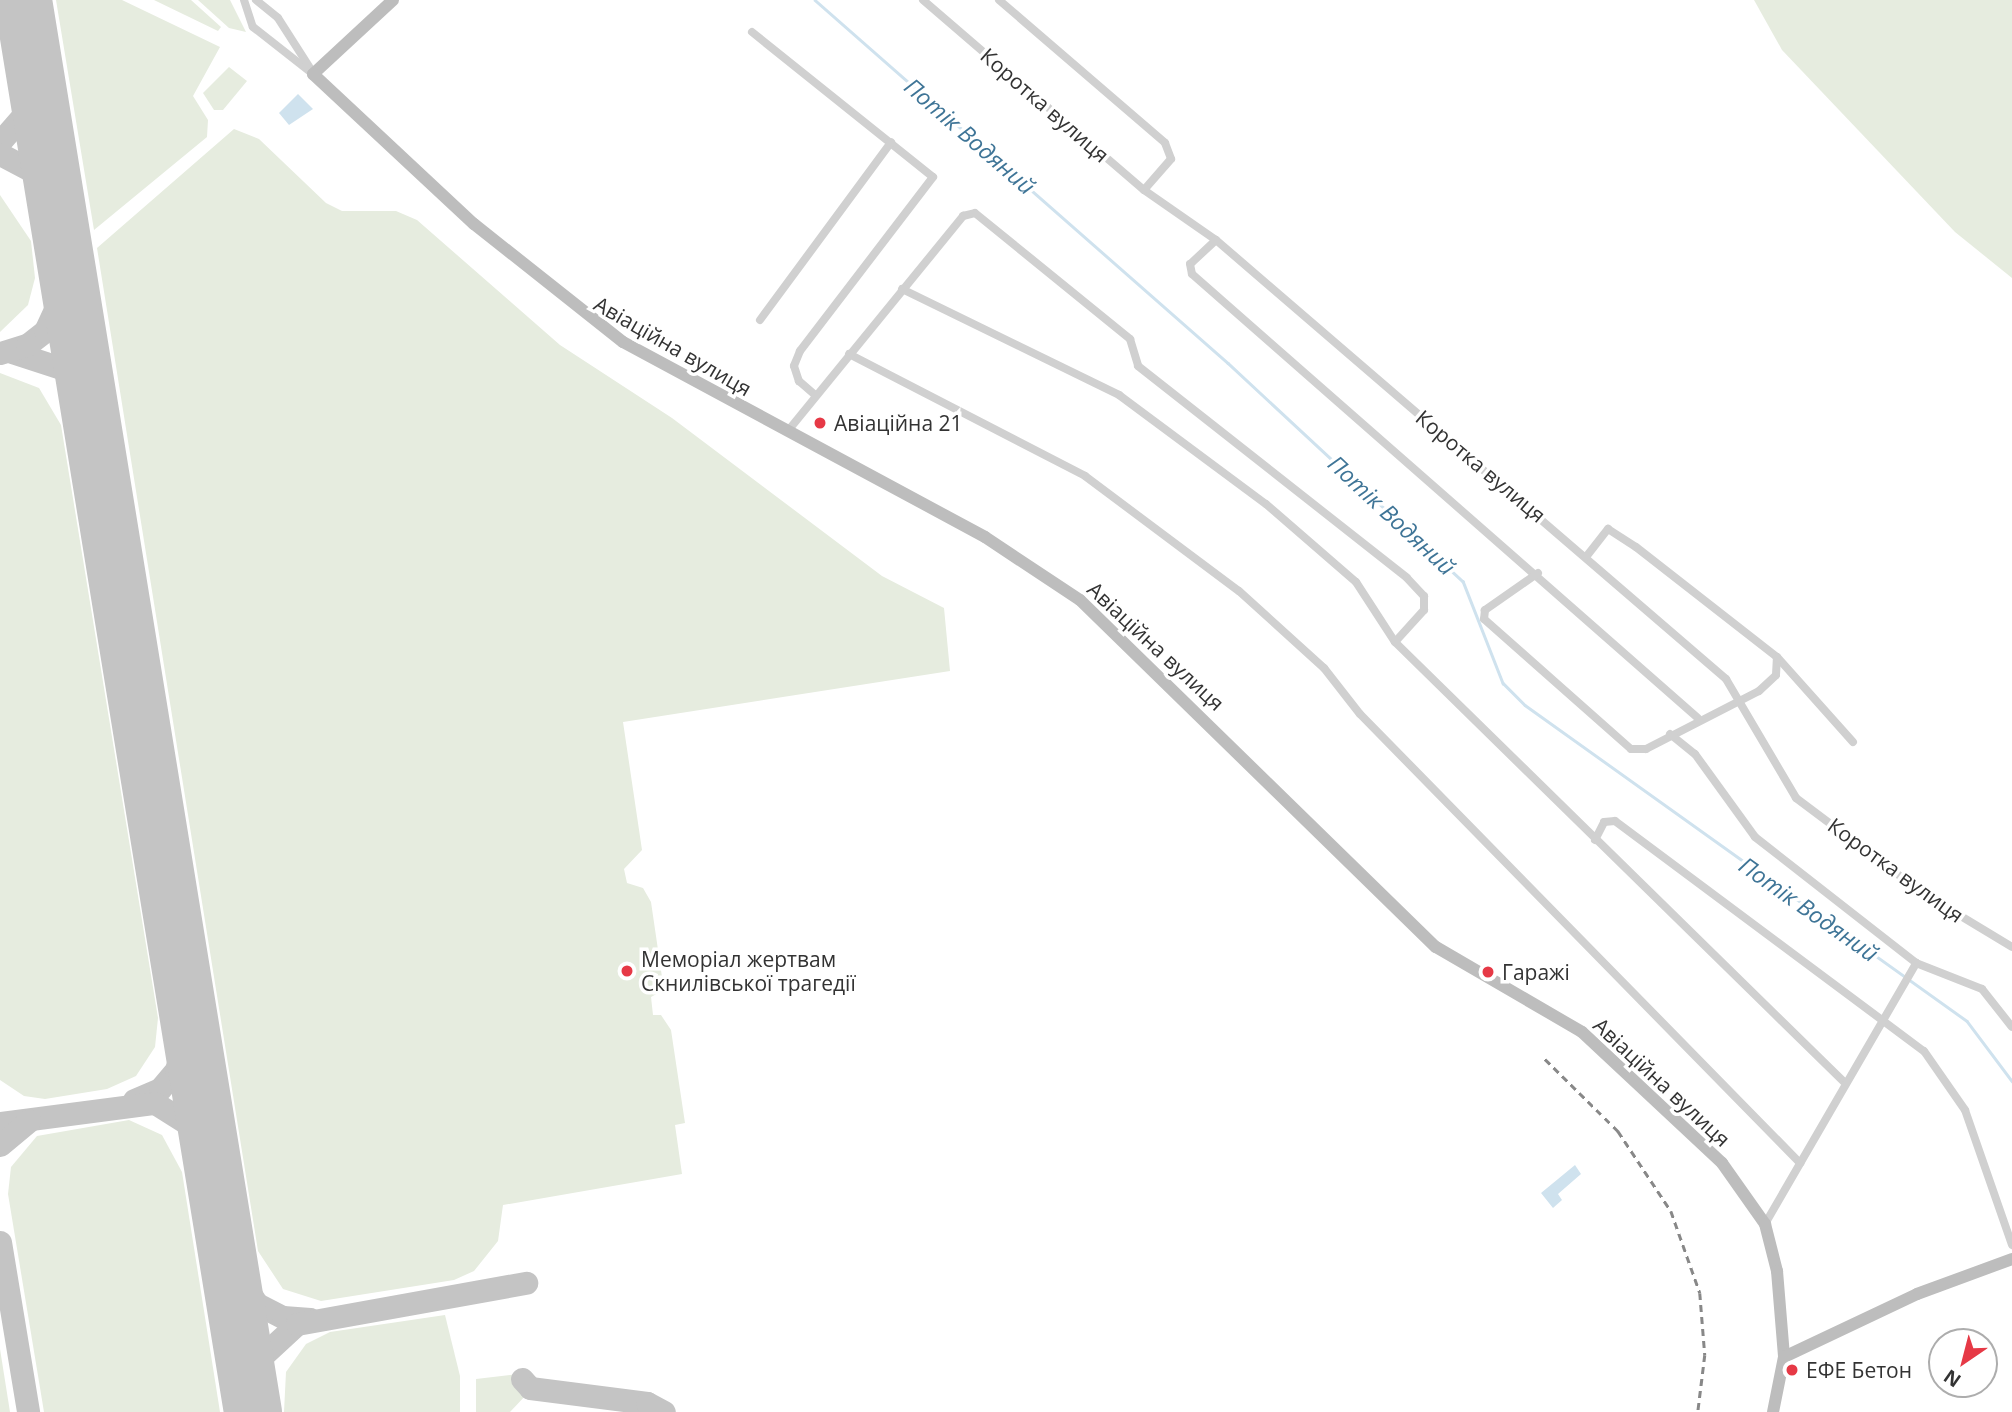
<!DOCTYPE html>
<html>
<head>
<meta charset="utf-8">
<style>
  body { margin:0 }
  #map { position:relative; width:2012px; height:1412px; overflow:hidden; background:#fff; font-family:"Open Sans",sans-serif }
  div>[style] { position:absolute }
  .green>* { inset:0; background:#e6ecdf }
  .water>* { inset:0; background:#cfe2ee }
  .stream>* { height:2.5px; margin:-1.25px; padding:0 1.25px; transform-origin:1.25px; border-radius:1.25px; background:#cfe2ee }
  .taxiway>* { height:23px; margin:-11.5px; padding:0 11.5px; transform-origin:11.5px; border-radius:11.5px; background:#c4c4c4 }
  .runway>* { height:58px; margin:-29px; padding:0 29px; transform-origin:29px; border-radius:29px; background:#c4c4c4 }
  .street>* { height:8px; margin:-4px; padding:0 4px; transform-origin:4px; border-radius:4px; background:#d0d0d0 }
  .secondary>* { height:12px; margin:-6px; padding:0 6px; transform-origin:6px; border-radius:6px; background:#bdbdbd }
  .rail>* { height:2.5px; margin-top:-1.25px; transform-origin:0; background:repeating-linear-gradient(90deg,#888 0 7px,transparent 0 12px) }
  .dots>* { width:19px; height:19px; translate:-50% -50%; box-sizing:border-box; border:4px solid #fff; border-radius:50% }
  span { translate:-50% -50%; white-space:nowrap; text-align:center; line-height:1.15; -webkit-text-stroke:7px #fff; paint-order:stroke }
  .street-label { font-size:21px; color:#333 }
  .poi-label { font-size:21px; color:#333 }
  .left { translate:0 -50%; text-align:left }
  .water-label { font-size:23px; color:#3f7597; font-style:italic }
  .north { position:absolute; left:1928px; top:1328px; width:70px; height:70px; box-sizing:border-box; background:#fff; border:2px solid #adadad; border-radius:50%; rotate:215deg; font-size:19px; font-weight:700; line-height:28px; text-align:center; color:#333 }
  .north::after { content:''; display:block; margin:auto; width:24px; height:32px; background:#e63946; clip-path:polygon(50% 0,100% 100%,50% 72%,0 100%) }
</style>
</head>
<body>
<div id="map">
  <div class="green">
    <div style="clip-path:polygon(56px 0,122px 0,220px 47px,193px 96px,208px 120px,207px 137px,94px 230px)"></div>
    <div style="clip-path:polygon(154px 0,191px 0,221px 27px,218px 31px)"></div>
    <div style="clip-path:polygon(198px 0,230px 0,246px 32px,229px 28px)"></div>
    <div style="clip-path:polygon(1754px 0,2012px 0,2012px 278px,1955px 232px,1782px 50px)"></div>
    <div style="clip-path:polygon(229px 67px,247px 81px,223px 110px,214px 110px,203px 93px)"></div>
    <div style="clip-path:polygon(234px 129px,259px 139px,326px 203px,342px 211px,396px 211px,417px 220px,560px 345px,672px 418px,882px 576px,944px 608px,950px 671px,623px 722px,642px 850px,624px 869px,627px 883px,643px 888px,651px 902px,662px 977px,660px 992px,651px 997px,653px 1015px,661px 1015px,671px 1030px,685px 1123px,675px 1125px,682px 1174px,503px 1205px,498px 1241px,474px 1271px,454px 1280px,321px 1301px,283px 1289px,258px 1251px,97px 248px)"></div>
    <div style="clip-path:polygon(0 195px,31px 241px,35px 278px,28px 305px,0 332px)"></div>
    <div style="clip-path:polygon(0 373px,39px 388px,61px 425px,158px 1018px,155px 1047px,136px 1076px,107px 1089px,45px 1099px,24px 1096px,0 1080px)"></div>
    <div style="clip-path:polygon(129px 1120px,162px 1135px,182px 1172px,220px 1412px,44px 1412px,8px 1194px,11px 1167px,37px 1136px)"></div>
    <div style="clip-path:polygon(445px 1315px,460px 1376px,460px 1412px,284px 1412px,286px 1372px,306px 1344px,330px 1332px)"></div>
    <div style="clip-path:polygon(0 1349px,10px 1412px,0 1412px)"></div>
    <div style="clip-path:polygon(518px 1374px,527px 1394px,510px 1412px,476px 1412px,476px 1379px)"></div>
  </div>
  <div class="water">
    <div style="clip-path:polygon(298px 94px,313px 109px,289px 125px,279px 113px)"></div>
    <div style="clip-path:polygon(1575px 1165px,1581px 1174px,1558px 1194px,1562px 1200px,1553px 1208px,1541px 1193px)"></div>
  </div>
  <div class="stream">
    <div style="left:815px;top:0;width:550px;rotate:41.31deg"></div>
    <div style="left:1228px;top:363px;width:321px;rotate:42.9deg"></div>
    <div style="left:1463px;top:581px;width:110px;rotate:68.6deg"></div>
    <div style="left:1503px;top:683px;width:31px;rotate:45deg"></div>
    <div style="left:1525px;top:705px;width:543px;rotate:35.56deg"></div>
    <div style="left:1967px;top:1021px;width:75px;rotate:53.1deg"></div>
  </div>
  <div class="taxiway">
    <div style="left:0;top:142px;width:40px;rotate:-49deg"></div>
    <div style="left:26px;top:112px;width:38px;rotate:-75deg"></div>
    <div style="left:0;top:154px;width:43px;rotate:27.8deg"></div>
    <div style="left:38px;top:174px;width:39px;rotate:61deg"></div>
    <div style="left:12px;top:352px;width:55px;rotate:18.1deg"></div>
    <div style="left:64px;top:369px;width:47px;rotate:56.3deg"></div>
    <div style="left:0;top:353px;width:28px;rotate:-17deg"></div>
    <div style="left:27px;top:345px;width:23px;rotate:-38deg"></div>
    <div style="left:45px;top:331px;width:57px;rotate:-65.2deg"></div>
    <div style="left:134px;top:1100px;width:28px;rotate:-23deg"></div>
    <div style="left:160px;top:1089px;width:25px;rotate:-50deg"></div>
    <div style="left:176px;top:1070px;width:50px;rotate:-73.7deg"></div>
    <div style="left:0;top:1123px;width:156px;rotate:-7.4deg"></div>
    <div style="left:155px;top:1103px;width:45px;rotate:32.3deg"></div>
    <div style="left:193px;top:1127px;width:46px;rotate:64deg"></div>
    <div style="left:0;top:1145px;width:38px;rotate:-40deg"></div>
    <div style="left:0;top:1242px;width:172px;rotate:80.6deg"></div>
    <div style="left:228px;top:1260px;width:53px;rotate:56.6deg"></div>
    <div style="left:257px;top:1304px;width:29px;rotate:27deg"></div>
    <div style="left:283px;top:1317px;width:27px;rotate:4deg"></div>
    <div style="left:522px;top:1379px;width:12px;rotate:48deg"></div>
    <div style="left:530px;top:1388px;width:118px;rotate:7.3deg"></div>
    <div style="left:647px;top:1403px;width:19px;rotate:28deg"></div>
    <div style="left:253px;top:1411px;width:53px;rotate:-82.5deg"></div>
    <div style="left:260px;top:1358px;width:50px;rotate:-42.6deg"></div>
    <div style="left:297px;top:1324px;width:233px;rotate:-10.2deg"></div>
  </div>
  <div class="runway">
    <div style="left:23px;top:0;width:1431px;rotate:80.75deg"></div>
  </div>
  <div class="street">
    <div style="left:244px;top:0;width:28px;rotate:72deg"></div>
    <div style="left:253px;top:27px;width:76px;rotate:38.1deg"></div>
    <div style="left:256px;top:0;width:28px;rotate:39deg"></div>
    <div style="left:278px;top:18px;width:59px;rotate:57.4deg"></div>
    <div style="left:923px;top:0;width:291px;rotate:40.7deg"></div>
    <div style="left:1144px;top:190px;width:88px;rotate:34.8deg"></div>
    <div style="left:1216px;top:240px;width:673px;rotate:40.72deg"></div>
    <div style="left:1726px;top:679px;width:138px;rotate:59.5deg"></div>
    <div style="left:1796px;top:798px;width:156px;rotate:36.9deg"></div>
    <div style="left:1921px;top:892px;width:106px;rotate:31.1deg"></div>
    <div style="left:999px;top:0;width:219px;rotate:40.7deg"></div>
    <div style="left:1165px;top:143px;width:17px;rotate:69deg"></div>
    <div style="left:1171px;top:159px;width:41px;rotate:131.1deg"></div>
    <div style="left:752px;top:32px;width:232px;rotate:38.7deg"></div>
    <div style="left:933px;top:177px;width:219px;rotate:127.4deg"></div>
    <div style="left:800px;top:351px;width:16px;rotate:112deg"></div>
    <div style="left:794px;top:366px;width:16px;rotate:72deg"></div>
    <div style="left:799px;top:381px;width:21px;rotate:41deg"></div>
    <div style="left:1216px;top:240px;width:35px;rotate:137deg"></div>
    <div style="left:1190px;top:264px;width:10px;rotate:79deg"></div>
    <div style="left:1192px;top:274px;width:673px;rotate:41.27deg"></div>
    <div style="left:902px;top:289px;width:242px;rotate:26deg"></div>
    <div style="left:1119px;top:395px;width:183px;rotate:36.6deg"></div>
    <div style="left:1266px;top:504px;width:119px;rotate:40.9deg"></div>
    <div style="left:1356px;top:582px;width:72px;rotate:57deg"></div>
    <div style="left:1395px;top:642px;width:630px;rotate:44.42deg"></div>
    <div style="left:760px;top:320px;width:221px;rotate:-53.6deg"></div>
    <div style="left:849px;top:354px;width:266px;rotate:27.3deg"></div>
    <div style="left:1085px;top:476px;width:192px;rotate:36.8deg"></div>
    <div style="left:1239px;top:591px;width:115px;rotate:42.2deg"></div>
    <div style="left:1324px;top:668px;width:58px;rotate:52deg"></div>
    <div style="left:1360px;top:714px;width:629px;rotate:45.58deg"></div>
    <div style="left:787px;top:432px;width:279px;rotate:-50.8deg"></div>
    <div style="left:963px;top:216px;width:12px;rotate:-14deg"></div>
    <div style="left:975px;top:213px;width:200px;rotate:39.1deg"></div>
    <div style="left:1130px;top:339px;width:28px;rotate:73deg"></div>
    <div style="left:1138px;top:366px;width:342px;rotate:38.2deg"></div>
    <div style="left:1407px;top:578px;width:25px;rotate:47deg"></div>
    <div style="left:1424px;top:596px;width:14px;rotate:90deg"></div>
    <div style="left:1424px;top:610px;width:43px;rotate:132.2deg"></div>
    <div style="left:1586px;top:557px;width:36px;rotate:-52deg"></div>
    <div style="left:1608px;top:529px;width:33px;rotate:33deg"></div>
    <div style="left:1636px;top:547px;width:179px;rotate:38deg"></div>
    <div style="left:1777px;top:657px;width:114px;rotate:48.2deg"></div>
    <div style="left:1538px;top:573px;width:65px;rotate:145.1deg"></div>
    <div style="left:1485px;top:610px;width:9px;rotate:96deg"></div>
    <div style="left:1484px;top:619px;width:196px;rotate:41.5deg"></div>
    <div style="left:1631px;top:749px;width:15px"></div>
    <div style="left:1646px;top:749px;width:127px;rotate:-27.2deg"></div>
    <div style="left:1759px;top:691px;width:23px;rotate:-43deg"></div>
    <div style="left:1776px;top:675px;width:18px;rotate:-87deg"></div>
    <div style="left:1670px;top:734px;width:32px;rotate:39deg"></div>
    <div style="left:1695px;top:754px;width:102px;rotate:54.1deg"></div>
    <div style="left:1755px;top:837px;width:204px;rotate:38deg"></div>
    <div style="left:1916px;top:963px;width:71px;rotate:21.5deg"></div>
    <div style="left:1982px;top:989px;width:48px;rotate:51.7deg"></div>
    <div style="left:1595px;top:840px;width:20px;rotate:-63deg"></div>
    <div style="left:1604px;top:822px;width:11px;rotate:-5deg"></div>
    <div style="left:1615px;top:821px;width:385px;rotate:36.7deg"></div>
    <div style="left:1924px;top:1051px;width:72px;rotate:55.2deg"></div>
    <div style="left:1965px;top:1110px;width:143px;rotate:70.8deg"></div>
    <div style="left:1765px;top:1224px;width:302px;rotate:-59.9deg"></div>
  </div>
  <div class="secondary">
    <div style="left:393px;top:0;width:109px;rotate:137.2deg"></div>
    <div style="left:313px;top:74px;width:220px;rotate:43deg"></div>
    <div style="left:474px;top:224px;width:190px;rotate:38.4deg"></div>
    <div style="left:623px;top:342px;width:411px;rotate:28.3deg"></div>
    <div style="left:985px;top:537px;width:114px;rotate:33.6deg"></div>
    <div style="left:1080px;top:600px;width:497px;rotate:44.3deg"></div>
    <div style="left:1436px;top:947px;width:169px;rotate:30.2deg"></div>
    <div style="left:1582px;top:1032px;width:192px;rotate:43.1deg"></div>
    <div style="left:1722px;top:1163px;width:75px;rotate:54.8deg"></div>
    <div style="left:1765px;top:1224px;width:49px;rotate:75.7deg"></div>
    <div style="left:1777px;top:1271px;width:86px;rotate:85.3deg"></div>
    <div style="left:1784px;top:1357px;width:56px;rotate:101.3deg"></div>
    <div style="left:1784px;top:1357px;width:147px;rotate:-25.3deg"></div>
    <div style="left:1917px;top:1294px;width:101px;rotate:-20.2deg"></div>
  </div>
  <div class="rail">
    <div style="left:1545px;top:1059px;width:103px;rotate:44.6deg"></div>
    <div style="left:1618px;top:1131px;width:96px;rotate:56.5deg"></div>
    <div style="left:1671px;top:1211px;width:87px;rotate:70.5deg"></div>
    <div style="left:1700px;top:1293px;width:62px;rotate:85.4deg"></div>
    <div style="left:1705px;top:1355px;width:57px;rotate:97deg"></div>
  </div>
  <div class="dots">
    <div style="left:820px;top:423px;background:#e63946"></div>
    <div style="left:627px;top:971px;background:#e63946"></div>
    <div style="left:1488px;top:972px;background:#e63946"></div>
    <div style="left:1792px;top:1370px;background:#e63946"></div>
  </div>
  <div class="street-label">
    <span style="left:1045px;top:105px;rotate:41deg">Коротка вулиця</span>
    <span style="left:673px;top:346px;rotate:30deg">Авіаційна вулиця</span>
    <span style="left:1481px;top:466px;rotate:40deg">Коротка вулиця</span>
    <span style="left:1156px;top:646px;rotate:43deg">Авіаційна вулиця</span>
    <span style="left:1896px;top:870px;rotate:36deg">Коротка вулиця</span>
    <span style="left:1662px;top:1082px;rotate:43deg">Авіаційна вулиця</span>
  </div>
  <div class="poi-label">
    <span class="left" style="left:834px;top:423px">Авіаційна 21</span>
    <span class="left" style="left:641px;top:971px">Меморіал жертвам<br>Скнилівської трагедії</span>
    <span class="left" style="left:1502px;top:972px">Гаражі</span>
    <span class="left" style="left:1806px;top:1370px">ЕФЕ Бетон</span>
  </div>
  <div class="water-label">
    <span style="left:970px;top:136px;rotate:41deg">Потік Водяний</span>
    <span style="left:1392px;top:515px;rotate:43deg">Потік Водяний</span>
    <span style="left:1809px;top:909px;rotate:35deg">Потік Водяний</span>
  </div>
  <div class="north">N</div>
</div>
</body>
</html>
